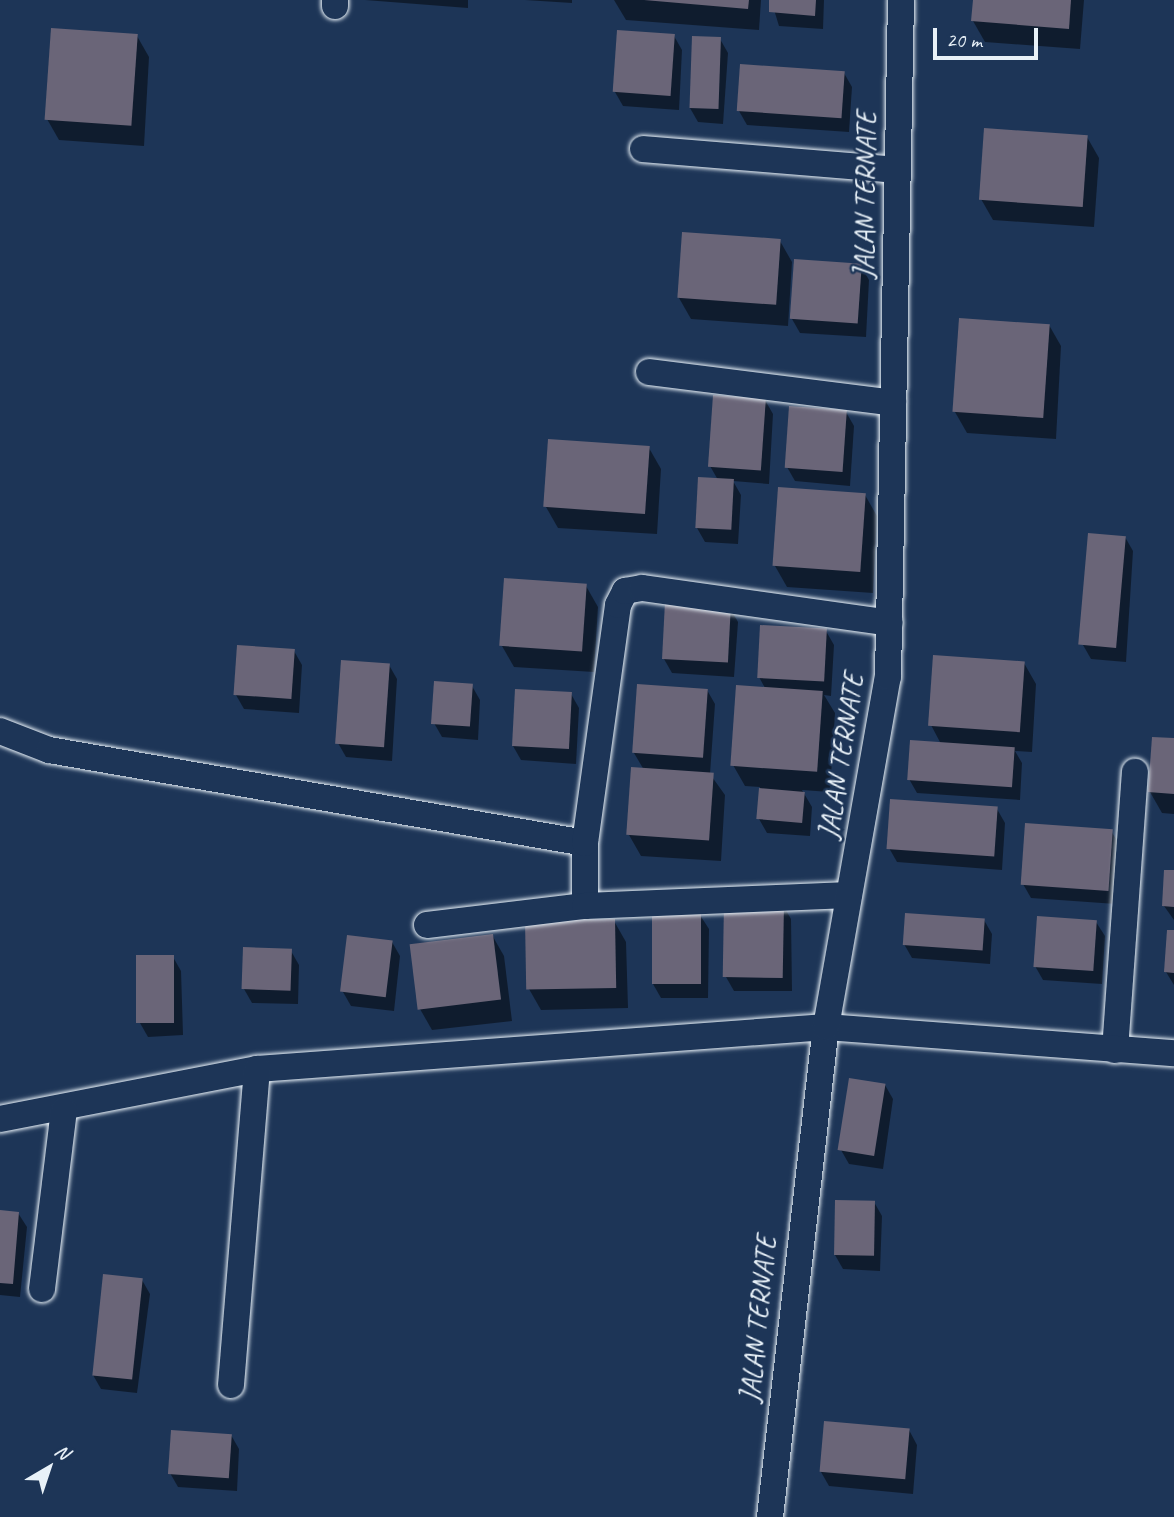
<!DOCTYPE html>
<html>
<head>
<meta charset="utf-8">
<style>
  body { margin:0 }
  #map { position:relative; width:1174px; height:1517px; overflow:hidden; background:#1d3557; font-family:Caveat,sans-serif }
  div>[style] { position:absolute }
  .shadow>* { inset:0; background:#0007 }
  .building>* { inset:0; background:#6a6578; transform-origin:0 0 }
  .roads { filter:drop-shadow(0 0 2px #e8f1f8) drop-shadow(0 0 2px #e8f1f8) }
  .street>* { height:26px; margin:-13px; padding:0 13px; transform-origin:13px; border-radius:13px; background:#1d3557 }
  span { translate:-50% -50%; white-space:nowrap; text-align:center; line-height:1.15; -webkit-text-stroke:5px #1d3557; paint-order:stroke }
  .street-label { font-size:28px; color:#e8f1f8 }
  .north { position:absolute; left:14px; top:1433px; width:70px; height:70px; -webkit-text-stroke:5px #1d3557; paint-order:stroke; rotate:39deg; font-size:19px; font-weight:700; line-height:28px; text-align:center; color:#e8f1f8 }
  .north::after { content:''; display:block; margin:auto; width:24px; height:32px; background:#e8f1f8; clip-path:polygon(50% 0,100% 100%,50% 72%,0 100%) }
  .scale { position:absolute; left:933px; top:28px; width:105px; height:32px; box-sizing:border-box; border:4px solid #e8f1f8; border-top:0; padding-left:9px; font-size:21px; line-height:24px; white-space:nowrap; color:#e8f1f8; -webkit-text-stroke:5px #1d3557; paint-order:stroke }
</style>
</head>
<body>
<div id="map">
  <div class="shadow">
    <div style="clip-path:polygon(365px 0,468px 0,468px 8px)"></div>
    <div style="clip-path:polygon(525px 0,572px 0,572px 3px)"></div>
    <div style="clip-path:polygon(614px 0,761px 0,759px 30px,626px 20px)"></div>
    <div style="clip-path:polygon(771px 0,824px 0,823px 29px,779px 26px)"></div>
    <div style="clip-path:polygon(974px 0,1084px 0,1080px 49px,985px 42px,973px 21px)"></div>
    <div style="clip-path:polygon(137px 36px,149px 57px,144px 146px,59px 140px,47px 119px)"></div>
    <div style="clip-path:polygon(674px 36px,682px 50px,679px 110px,623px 106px,615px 92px)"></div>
    <div style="clip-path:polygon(720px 39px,728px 53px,723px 124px,698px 122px,690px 108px)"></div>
    <div style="clip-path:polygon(844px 73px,852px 87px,849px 132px,747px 125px,739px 111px)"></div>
    <div style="clip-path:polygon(1087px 137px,1099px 158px,1094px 227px,993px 220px,981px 199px)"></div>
    <div style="clip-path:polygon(780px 241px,792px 262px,788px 326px,691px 319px,679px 298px)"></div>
    <div style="clip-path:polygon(861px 266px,869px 280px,866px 337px,800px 333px,792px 319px)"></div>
    <div style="clip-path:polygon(1049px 325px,1061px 346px,1056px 439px,967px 433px,955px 412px)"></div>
    <div style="clip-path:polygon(765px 400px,773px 414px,769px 484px,733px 481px,741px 495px,738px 544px,705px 542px,697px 528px,718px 480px,710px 466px)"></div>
    <div style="clip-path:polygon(846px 412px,854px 426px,850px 486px,795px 481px,787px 467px)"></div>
    <div style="clip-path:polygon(649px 448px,661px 469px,657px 534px,558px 528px,546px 507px)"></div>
    <div style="clip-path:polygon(865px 495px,877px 516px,873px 593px,787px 587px,775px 566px)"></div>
    <div style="clip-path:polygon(1125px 537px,1133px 551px,1126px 662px,1091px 659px,1083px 645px)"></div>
    <div style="clip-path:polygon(586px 586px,598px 607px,594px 672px,514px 667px,502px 646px)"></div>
    <div style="clip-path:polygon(730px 608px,738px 622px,734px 677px,672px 673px,664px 659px)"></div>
    <div style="clip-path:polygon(826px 631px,834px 645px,831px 696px,824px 695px,835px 713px,830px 792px,802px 790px,812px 807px,810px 836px,767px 833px,759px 819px,760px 787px,745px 786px,733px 765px,765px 688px,759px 677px)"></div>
    <div style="clip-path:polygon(294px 651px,302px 665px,299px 713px,244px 709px,236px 695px)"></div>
    <div style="clip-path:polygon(1024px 663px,1036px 684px,1032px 752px,1015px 751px,1022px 763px,1020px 800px,917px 793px,909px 779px,941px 744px,931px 725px)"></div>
    <div style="clip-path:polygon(389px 665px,397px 679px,392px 761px,346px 757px,338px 743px)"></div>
    <div style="clip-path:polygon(472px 686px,480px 700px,478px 740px,442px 737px,434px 723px)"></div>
    <div style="clip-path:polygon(707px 690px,715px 704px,710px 774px,725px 795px,721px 861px,641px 856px,629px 835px,644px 770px,634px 753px)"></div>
    <div style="clip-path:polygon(571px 694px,579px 708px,576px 764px,521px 760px,513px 746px)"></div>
    <div style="clip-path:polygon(1174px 740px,1174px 814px,1162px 813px,1150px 792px)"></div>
    <div style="clip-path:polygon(997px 809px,1005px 823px,1002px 870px,897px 862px,889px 848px)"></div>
    <div style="clip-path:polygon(1111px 831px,1120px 845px,1116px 904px,1031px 898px,1023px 884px)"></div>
    <div style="clip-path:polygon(1174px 872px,1174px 920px,1164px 906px)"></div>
    <div style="clip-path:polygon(783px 905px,791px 919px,792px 991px,734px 991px,726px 977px)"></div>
    <div style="clip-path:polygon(654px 915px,700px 915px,709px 929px,708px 998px,661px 998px,653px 984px)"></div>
    <div style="clip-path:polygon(984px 920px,992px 934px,990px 964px,912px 958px,904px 944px)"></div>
    <div style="clip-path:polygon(614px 921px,626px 942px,628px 1008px,541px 1010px,529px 989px)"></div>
    <div style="clip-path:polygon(1096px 922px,1105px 936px,1102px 984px,1043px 980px,1035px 966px)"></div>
    <div style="clip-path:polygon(1174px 932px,1174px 985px,1166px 972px)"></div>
    <div style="clip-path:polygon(492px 935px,504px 956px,512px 1021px,432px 1030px,420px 1009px)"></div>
    <div style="clip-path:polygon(392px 942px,400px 956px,394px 1011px,351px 1006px,343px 992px)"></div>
    <div style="clip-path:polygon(291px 951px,299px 965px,298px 1004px,252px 1003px,244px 989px)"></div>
    <div style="clip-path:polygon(173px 957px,181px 971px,183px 1035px,148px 1037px,140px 1023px)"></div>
    <div style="clip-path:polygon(885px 1085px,893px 1099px,883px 1169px,849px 1164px,841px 1150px)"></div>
    <div style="clip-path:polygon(874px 1202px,882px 1216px,880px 1271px,843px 1269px,835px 1255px)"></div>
    <div style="clip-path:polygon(0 1212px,18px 1213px,27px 1227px,20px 1297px,0 1295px)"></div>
    <div style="clip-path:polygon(142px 1280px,150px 1294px,137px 1393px,101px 1389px,93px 1375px)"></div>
    <div style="clip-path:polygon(909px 1430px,917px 1445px,913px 1494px,829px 1486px,821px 1472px)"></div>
    <div style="clip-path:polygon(231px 1435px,239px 1449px,237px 1491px,178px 1487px,170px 1473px)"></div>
  </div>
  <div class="building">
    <div style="clip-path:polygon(644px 0,749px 0,748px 9px)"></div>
    <div style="clip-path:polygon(769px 0,816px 0,815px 16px,769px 12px)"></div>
    <div style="clip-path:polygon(973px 0,1071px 0,1069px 29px,971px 21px)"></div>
    <div style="left:51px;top:28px;width:87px;height:92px;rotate:4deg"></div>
    <div style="left:617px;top:30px;width:58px;height:62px;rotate:4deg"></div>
    <div style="left:692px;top:36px;width:29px;height:72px;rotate:2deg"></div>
    <div style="left:740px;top:64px;width:105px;height:47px;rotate:4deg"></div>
    <div style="left:984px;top:128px;width:104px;height:72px;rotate:4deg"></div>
    <div style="left:682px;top:232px;width:99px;height:66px;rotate:4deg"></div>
    <div style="left:794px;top:259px;width:68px;height:60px;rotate:4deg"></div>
    <div style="left:959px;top:318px;width:91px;height:94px;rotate:4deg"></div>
    <div style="left:713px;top:395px;width:53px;height:72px;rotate:4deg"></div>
    <div style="left:789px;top:406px;width:58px;height:62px;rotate:4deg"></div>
    <div style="left:548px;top:439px;width:102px;height:68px;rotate:4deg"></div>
    <div style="left:698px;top:477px;width:36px;height:51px;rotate:3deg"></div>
    <div style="left:778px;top:487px;width:88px;height:79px;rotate:4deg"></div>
    <div style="left:1088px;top:533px;width:38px;height:112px;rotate:5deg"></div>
    <div style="left:504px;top:578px;width:83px;height:68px;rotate:4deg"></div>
    <div style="left:665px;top:602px;width:66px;height:57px;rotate:3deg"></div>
    <div style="left:760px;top:625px;width:67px;height:53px;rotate:3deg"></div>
    <div style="left:237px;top:645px;width:58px;height:50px;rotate:4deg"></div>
    <div style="left:933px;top:655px;width:92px;height:71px;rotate:4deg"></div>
    <div style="left:341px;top:660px;width:49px;height:84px;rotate:4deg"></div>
    <div style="left:434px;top:681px;width:39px;height:43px;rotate:4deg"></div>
    <div style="left:637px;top:684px;width:71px;height:69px;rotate:4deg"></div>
    <div style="left:736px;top:685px;width:87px;height:81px;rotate:4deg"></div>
    <div style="left:515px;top:689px;width:57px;height:57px;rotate:3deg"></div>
    <div style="clip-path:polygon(1152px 737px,1174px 738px,1174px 794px,1148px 792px)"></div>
    <div style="left:910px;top:740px;width:105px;height:40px;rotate:4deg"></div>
    <div style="left:631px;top:767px;width:83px;height:68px;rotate:4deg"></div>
    <div style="left:759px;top:788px;width:46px;height:31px;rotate:5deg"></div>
    <div style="left:890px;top:799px;width:108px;height:50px;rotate:4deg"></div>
    <div style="left:1025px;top:823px;width:88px;height:62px;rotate:4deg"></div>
    <div style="clip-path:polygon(1164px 870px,1174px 870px,1174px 907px,1162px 906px)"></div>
    <div style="left:724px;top:903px;width:60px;height:74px;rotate:1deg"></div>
    <div style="left:652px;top:913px;width:49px;height:71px"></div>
    <div style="left:905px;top:913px;width:80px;height:32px;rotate:4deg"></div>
    <div style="left:1037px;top:916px;width:60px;height:51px;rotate:4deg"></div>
    <div style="left:615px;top:919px;width:69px;height:90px;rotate:89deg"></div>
    <div style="clip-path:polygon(1167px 930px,1174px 930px,1174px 973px,1164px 972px)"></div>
    <div style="left:493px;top:934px;width:66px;height:84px;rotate:83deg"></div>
    <div style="left:347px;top:935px;width:46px;height:57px;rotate:7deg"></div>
    <div style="left:243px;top:947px;width:49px;height:42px;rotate:2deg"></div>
    <div style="left:136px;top:955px;width:38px;height:68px"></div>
    <div style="left:849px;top:1078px;width:37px;height:73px;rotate:9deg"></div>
    <div style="left:835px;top:1200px;width:40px;height:55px;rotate:1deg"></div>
    <div style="clip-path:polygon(0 1210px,19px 1212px,13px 1284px,0 1283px)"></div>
    <div style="left:103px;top:1274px;width:40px;height:102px;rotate:6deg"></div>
    <div style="left:824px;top:1421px;width:86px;height:51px;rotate:5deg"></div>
    <div style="left:171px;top:1430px;width:61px;height:44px;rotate:4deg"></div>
  </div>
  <div class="roads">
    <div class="street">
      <div style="left:335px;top:6px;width:6px;rotate:-90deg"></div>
      <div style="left:643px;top:149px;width:255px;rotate:4.7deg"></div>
      <div style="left:649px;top:372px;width:246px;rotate:7.2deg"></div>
      <div style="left:0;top:731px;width:53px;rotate:21.2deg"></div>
      <div style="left:49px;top:750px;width:544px;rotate:9.84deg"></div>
      <div style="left:585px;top:906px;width:63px;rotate:-90deg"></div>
      <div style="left:585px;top:843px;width:240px;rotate:-82.1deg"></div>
      <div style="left:618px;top:605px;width:16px;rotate:-63deg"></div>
      <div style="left:625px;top:591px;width:17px;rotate:-10deg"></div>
      <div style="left:642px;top:588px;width:250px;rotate:8deg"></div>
      <div style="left:427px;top:925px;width:159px;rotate:-6.9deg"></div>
      <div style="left:585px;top:906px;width:264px;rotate:-2.4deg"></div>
      <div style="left:1115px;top:1050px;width:279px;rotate:-85.9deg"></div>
      <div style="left:0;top:1119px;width:262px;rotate:-11deg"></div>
      <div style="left:257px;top:1069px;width:571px;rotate:-4.22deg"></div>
      <div style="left:826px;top:1027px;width:349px;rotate:4.3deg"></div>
      <div style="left:42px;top:1289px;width:180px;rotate:-83deg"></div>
      <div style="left:231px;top:1385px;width:317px;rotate:-85.3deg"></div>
      <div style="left:770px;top:1517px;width:493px;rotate:-83.5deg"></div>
      <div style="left:826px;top:1027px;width:355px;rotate:-80deg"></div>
      <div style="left:888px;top:677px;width:677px;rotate:-88.9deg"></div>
    </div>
  </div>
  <div class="street-label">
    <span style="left:865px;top:195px;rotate:-89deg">JALAN TERNATE</span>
    <span style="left:841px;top:756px;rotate:-81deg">JALAN TERNATE</span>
    <span style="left:758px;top:1319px;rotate:-84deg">JALAN TERNATE</span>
  </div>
  <div class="north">N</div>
  <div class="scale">20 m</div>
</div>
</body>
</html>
